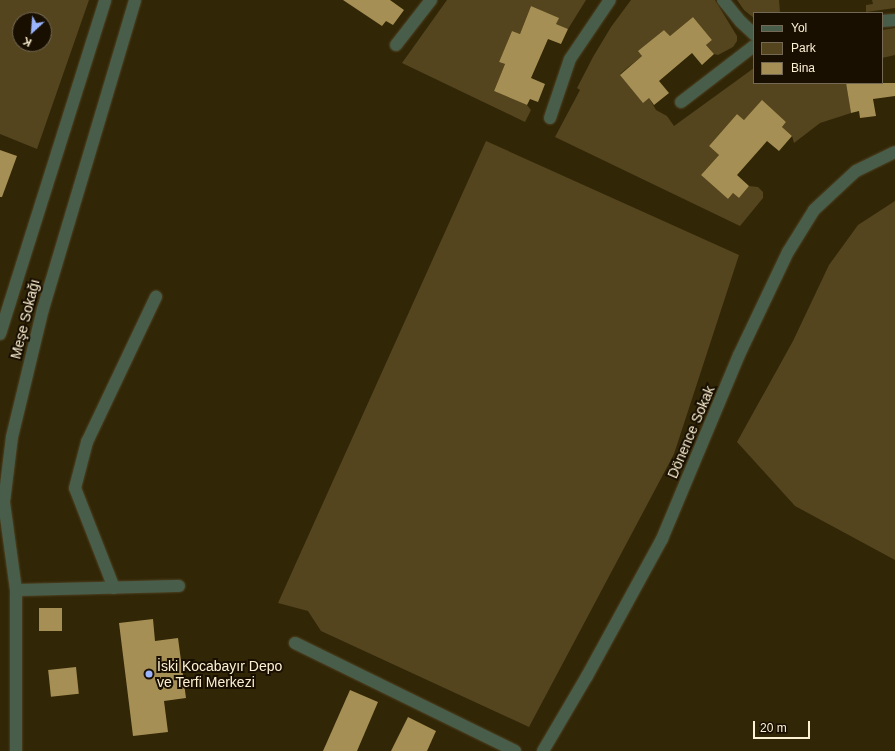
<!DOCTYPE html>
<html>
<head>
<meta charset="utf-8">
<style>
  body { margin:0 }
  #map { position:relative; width:895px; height:751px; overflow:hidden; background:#312606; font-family:Helvetica,sans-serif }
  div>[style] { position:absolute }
  .green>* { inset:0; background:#54451f }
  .building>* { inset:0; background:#a68f55; transform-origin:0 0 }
  .roads { filter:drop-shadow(0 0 1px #4e4223) drop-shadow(0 0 1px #4e4223) }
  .minor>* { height:12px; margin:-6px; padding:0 6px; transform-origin:6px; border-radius:6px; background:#485e4b }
  .dots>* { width:11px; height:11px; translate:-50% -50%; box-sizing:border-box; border:2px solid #180f00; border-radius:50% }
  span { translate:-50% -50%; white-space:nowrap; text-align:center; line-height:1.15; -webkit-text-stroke:4px #180f00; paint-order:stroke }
  .street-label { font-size:14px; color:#fdf1d3 }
  .poi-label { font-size:14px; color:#fdf1d3 }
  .left { translate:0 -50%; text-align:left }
  .legend { position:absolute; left:753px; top:12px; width:130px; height:72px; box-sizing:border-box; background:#180f00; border:1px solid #746954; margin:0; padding:5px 7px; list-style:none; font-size:12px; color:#fdf1d3 }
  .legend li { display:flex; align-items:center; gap:8px; height:20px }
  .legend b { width:20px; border:1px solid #746954 }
  .north { position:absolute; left:12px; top:12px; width:40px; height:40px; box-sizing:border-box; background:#180f00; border:1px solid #746954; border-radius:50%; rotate:206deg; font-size:11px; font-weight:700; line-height:16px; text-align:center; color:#fdf1d3 }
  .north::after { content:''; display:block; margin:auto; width:14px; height:18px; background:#9ab5fd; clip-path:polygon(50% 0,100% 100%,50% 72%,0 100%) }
  .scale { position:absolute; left:753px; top:721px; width:57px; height:18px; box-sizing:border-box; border:2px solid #fdf1d3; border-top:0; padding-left:5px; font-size:12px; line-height:14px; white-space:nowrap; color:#fdf1d3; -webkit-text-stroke:3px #180f00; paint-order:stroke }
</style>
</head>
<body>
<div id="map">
  <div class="green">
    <div style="clip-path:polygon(evenodd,0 0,89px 0,37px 149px,0 134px,0 0,20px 20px,44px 20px,44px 44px,20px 44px,20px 20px)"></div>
    <div style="clip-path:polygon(447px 0,586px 0,568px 29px,556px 24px,558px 18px,531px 6px,520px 34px,512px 31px,499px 62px,505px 64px,494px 91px,527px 105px,531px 110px,525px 122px,402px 63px)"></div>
    <div style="clip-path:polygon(631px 0,715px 0,737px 36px,737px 41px,733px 47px,718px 55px,714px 54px,706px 45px,712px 40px,693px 17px,670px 36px,664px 30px,639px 51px,642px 56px,620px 74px,649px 98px,656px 110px,667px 116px,674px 126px,754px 68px,754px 83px,846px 83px,851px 113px,820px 123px,794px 143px,792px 136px,782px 127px,786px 122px,762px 101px,744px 120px,737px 114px,709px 146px,719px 155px,701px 175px,728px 199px,733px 193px,739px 198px,749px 186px,758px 187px,763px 192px,763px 198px,740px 226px,555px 137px,580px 90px,577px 88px,593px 57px,611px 27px)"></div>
    <div style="clip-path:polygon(737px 0,779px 0,780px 13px,754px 13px,754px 18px,744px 10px)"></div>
    <div style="clip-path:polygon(872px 0,895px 0,895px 8px,866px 12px,866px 5px,873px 4px)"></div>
    <div style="clip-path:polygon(895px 28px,895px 55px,882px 58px,882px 30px)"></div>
    <div style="clip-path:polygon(486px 141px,739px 255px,674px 454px,529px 727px,321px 631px,308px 611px,278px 603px)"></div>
    <div style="clip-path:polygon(895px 201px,895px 560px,795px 506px,737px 442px,793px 341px,829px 265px,858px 225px)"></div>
  </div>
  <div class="building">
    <div style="clip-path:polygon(343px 0,390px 0,404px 10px,393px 25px,386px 21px,382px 26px)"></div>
    <div style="clip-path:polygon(531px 6px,559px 18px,556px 24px,568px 29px,561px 44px,548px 39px,531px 78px,545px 84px,538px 102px,530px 99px,527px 105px,494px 91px,505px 64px,499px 62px,512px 31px,520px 34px)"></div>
    <div style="clip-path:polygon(693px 17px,712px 40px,706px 45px,714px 54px,702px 65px,692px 53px,659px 81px,669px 93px,654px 105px,649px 98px,643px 103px,620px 75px,642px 56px,638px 51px,664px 30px,670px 36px)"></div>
    <div style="clip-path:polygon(846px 83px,895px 83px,895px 96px,873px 99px,876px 116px,860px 118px,859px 111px,851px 113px)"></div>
    <div style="clip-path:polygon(762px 100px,786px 122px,782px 127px,792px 136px,779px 151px,767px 141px,737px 175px,749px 186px,739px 198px,733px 193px,728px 199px,701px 175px,719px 155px,709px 146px,737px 114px,744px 120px)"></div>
    <div style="clip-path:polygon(0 150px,17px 156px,2px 197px,0 197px)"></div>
    <div style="left:39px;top:608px;width:23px;height:23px"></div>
    <div style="clip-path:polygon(153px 619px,155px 641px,178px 638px,186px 698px,164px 701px,168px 732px,133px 736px,119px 623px)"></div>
    <div style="left:76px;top:667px;width:27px;height:28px;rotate:84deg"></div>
    <div style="clip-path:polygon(350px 690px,378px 702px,357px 751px,323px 751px)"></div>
    <div style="clip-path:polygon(408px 717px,436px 731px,427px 751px,391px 751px)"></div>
  </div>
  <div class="roads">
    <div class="minor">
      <div style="left:723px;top:0;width:28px;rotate:51deg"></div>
      <div style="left:741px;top:22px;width:18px;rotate:43deg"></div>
      <div style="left:882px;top:21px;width:13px;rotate:-4deg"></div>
      <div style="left:396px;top:45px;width:57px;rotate:-52.1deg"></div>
      <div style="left:681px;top:102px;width:92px;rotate:-37.5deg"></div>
      <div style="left:550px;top:118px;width:62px;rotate:-71.3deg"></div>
      <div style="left:570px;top:59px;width:71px;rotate:-55.9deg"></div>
      <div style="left:0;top:334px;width:350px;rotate:-72.5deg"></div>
      <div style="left:114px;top:588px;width:107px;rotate:-111.3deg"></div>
      <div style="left:75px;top:488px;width:48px;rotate:-75.4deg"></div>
      <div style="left:87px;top:442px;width:161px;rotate:-64.6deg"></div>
      <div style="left:16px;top:590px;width:163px;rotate:-1.4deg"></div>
      <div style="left:295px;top:643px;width:245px;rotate:26.1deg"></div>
      <div style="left:16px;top:751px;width:161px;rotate:-90deg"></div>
      <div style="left:16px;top:590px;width:89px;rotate:-97.8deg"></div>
      <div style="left:4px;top:502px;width:65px;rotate:-83deg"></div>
      <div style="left:12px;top:437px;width:132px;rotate:-76.4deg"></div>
      <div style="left:43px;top:309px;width:322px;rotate:-73.4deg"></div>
      <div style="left:543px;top:751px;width:87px;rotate:-59.6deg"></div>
      <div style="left:587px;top:676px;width:156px;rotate:-61.3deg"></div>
      <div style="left:662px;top:539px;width:199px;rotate:-67.3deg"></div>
      <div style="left:739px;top:355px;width:114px;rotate:-64.6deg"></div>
      <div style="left:788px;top:252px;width:49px;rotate:-58.2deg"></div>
      <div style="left:814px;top:210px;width:57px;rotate:-42.9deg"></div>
      <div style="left:856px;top:171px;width:43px;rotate:-26deg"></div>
    </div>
  </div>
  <div class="dots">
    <div style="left:149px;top:674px;background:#9ab5fd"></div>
  </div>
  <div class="street-label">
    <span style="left:25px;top:319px;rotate:-76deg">Meşe Sokağı</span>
    <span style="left:691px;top:432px;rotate:-67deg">Dönence Sokak</span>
  </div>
  <div class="poi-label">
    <span class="left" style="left:157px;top:674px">İski Kocabayır Depo<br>ve Terfi Merkezi</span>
  </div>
  <ul class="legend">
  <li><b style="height:5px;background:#485e4b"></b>Yol</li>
  <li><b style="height:11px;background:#54451f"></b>Park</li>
  <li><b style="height:11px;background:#a68f55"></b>Bina</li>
  </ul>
  <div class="north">K</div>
  <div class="scale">20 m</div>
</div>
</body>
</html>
